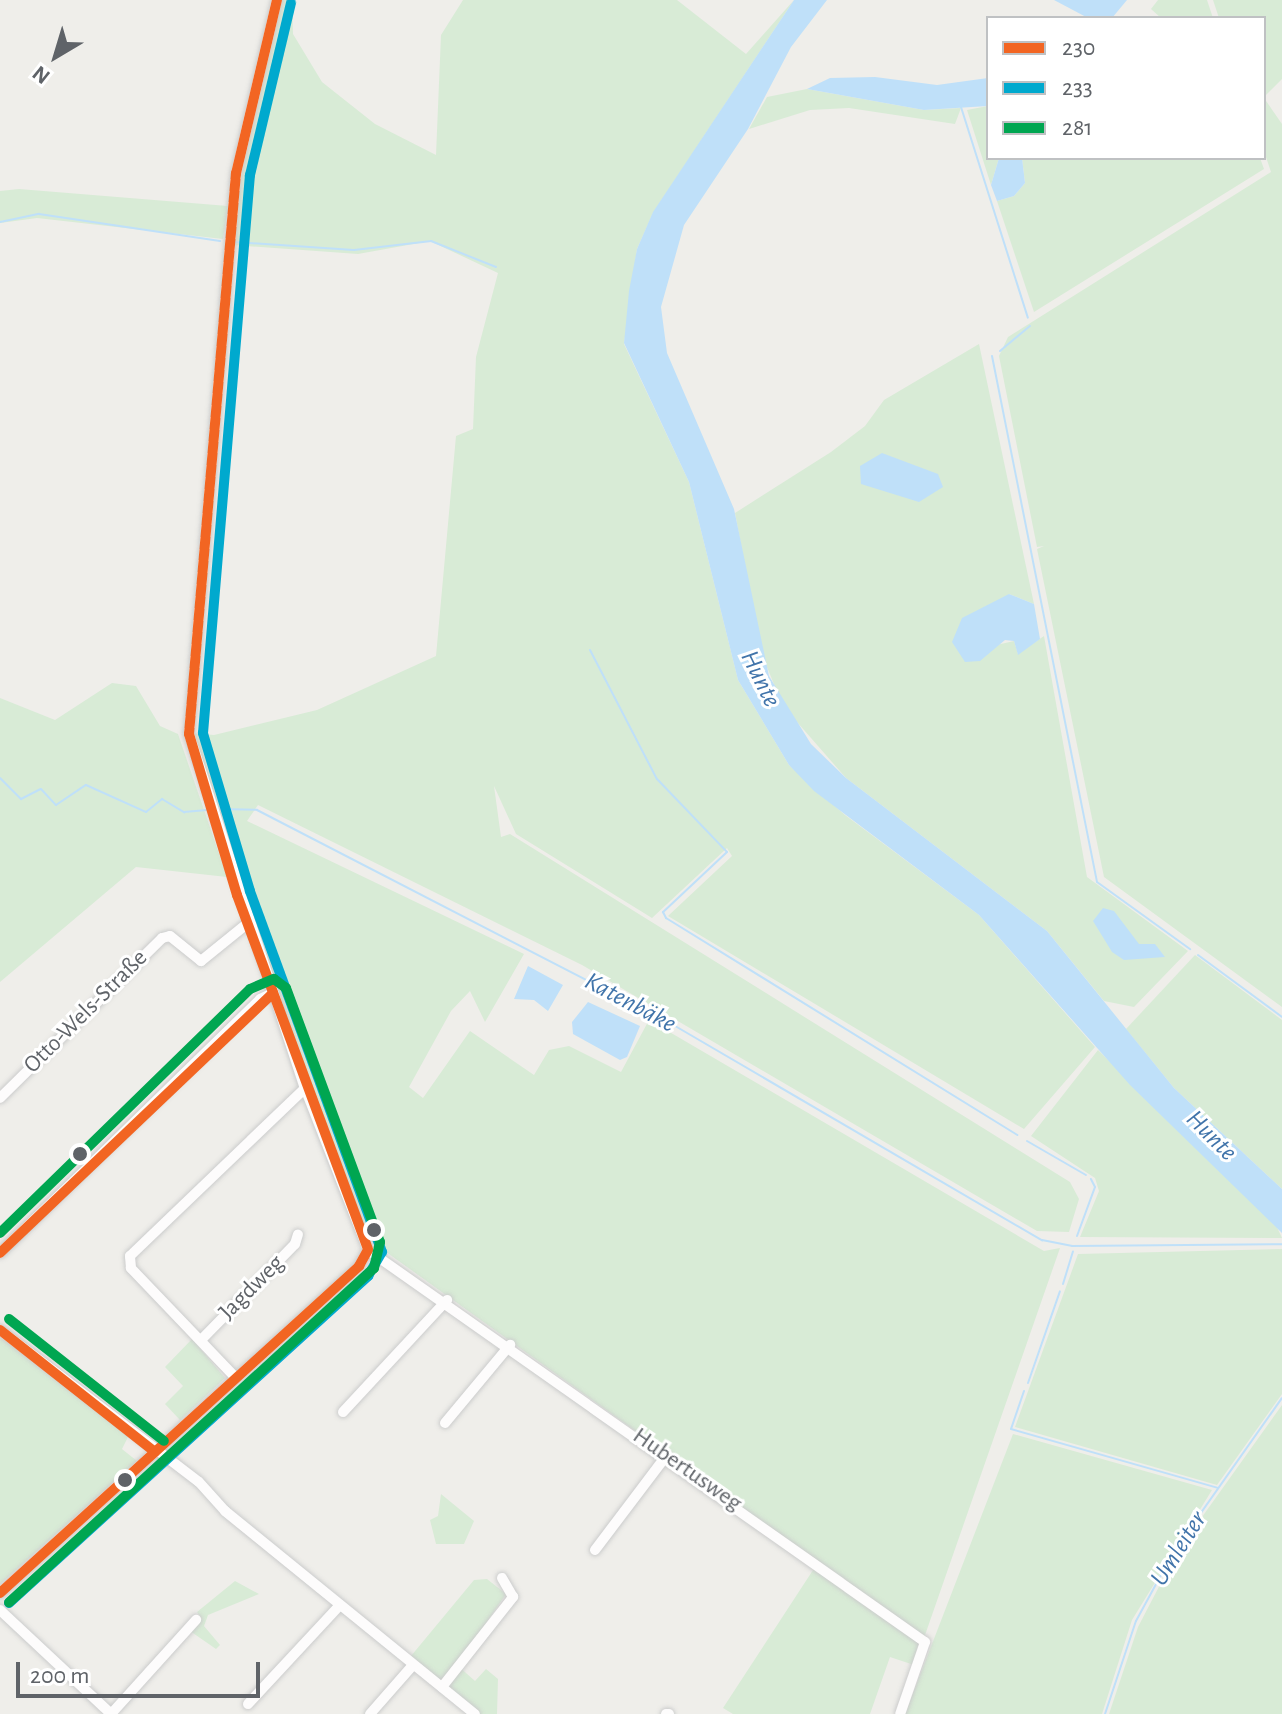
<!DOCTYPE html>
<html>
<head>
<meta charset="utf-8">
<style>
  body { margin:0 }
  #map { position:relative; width:1282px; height:1714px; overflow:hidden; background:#efeeea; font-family:"Alegreya Sans",sans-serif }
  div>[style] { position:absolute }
  .green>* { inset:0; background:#d8ebd6 }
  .water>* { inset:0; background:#bfe0f9 }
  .stream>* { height:2px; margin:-1px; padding:0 1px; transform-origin:1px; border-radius:1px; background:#bfe0f9 }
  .roads { filter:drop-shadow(0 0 2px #cbcccc) drop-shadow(0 0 2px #cbcccc) }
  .street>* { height:10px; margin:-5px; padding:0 5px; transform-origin:5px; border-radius:5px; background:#fdfcfc }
  .bus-1>* { height:10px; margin:-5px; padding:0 5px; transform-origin:5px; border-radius:5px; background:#f26522 }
  .bus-2>* { height:10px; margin:-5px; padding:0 5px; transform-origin:5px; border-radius:5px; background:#00a9ce }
  .bus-3>* { height:10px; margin:-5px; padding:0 5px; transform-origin:5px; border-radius:5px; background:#00a651 }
  .dots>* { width:22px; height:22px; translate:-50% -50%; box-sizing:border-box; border:4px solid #fff; border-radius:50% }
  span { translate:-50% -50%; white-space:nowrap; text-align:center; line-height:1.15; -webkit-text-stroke:6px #fff; paint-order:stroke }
  .street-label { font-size:24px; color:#5f6368 }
  .water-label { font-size:26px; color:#4174aa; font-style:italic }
  .legend { position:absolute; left:986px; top:16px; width:280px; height:144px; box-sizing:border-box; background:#fff; border:2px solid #bfc1c3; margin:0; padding:10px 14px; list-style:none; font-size:24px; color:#5f6368 }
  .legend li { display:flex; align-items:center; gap:16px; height:40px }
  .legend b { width:40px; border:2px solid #bfc1c3 }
  .north { position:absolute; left:16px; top:16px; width:80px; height:80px; -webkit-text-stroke:6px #fff; paint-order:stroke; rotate:218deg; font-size:22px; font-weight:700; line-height:32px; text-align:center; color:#5f6368 }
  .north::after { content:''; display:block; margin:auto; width:28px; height:36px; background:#5f6368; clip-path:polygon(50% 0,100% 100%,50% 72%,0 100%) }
  .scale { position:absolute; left:16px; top:1662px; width:244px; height:36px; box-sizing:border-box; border:4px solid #5f6368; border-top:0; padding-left:10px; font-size:24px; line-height:28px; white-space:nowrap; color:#5f6368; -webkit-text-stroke:6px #fff; paint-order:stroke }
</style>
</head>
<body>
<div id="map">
  <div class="green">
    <div style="clip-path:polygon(281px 0,292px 0,293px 34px,322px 82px,375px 124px,436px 155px,441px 35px,463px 0,677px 0,746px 54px,794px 0,653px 213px,637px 249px,624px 344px,689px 482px,738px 680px,789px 765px,845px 815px,979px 915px,1095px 1047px,1024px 1129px,668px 916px,732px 856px,727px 848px,652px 918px,516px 834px,494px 786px,501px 837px,510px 834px,1070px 1182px,1079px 1199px,1069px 1232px,1037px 1231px,582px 965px,258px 805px,247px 821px,524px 954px,485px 1022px,470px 991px,451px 1011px,409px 1087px,423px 1098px,470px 1031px,534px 1075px,549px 1050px,569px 1046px,621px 1072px,649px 1020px,1044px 1251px,1060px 1248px,924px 1638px,368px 1239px,310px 1086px,192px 733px,214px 735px,317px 710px,436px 656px,456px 436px,473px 429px,476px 357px,498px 273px,430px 241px,358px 254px,232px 245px,249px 121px)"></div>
    <div style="clip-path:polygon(1158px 0,1207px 0,1213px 18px,1161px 18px,1151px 9px)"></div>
    <div style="clip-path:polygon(1213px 0,1282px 0,1282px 79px,1264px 97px,1264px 18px,1219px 18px)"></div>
    <div style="clip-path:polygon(807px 89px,924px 110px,961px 108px,955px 124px,849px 108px,810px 110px,749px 129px,767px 97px)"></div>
    <div style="clip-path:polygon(1264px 98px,1282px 124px,1282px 1007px,1104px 877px,1037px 549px,1044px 546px,1037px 547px,999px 356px,1008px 337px,1271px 172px,1264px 151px)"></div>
    <div style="clip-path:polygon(988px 106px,988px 158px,999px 158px,991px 185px,967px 110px)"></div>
    <div style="clip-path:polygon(1022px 158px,1260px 158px,1264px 169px,1034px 312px,997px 201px,1014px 196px,1025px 183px)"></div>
    <div style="clip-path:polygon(19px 189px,228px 206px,223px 239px,37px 218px,0 223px,0 191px)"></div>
    <div style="clip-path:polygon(979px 344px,1034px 604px,1009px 594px,992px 646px,1014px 641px,1018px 654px,1044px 636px,1087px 877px,1188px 951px,1134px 1007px,1104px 1001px,1047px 931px,846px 778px,783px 706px,762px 655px,735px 513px,831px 452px,865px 426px,884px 400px)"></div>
    <div style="clip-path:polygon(112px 683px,136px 686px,160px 726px,178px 734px,227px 877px,136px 867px,0 982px,0 698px,55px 720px)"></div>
    <div style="clip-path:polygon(1195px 955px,1282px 1020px,1282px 1189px,1174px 1088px,1126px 1029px)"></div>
    <div style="clip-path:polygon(1098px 1050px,1276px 1225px,1282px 1238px,1080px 1237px,1099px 1191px,1095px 1178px,1031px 1136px)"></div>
    <div style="clip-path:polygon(1282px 1249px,1282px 1394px,1217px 1485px,1015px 1427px,1078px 1254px)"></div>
    <div style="clip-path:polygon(0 1337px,128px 1437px,122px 1449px,137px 1461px,0 1584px)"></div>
    <div style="clip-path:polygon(192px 1339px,225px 1378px,180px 1420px,165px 1404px,183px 1386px,165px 1367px)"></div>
    <div style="clip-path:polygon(1282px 1405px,1282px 1714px,1109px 1714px,1138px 1627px,1177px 1552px)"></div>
    <div style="clip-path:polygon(1013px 1434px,1212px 1490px,1132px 1620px,1102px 1714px,905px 1714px)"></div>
    <div style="clip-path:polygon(441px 1494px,474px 1521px,464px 1544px,436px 1544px,430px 1520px,438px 1516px)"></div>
    <div style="clip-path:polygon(815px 1567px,919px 1640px,914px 1665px,890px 1657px,870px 1714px,733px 1714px,723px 1708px)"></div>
    <div style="clip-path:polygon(487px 1579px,506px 1594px,457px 1665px,475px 1681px,486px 1669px,498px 1679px,497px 1714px,480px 1714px,411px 1656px,474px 1580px)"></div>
    <div style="clip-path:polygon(235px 1581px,259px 1594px,208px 1615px,204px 1626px,220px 1645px,216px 1649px,190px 1631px,202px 1619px,197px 1612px)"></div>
  </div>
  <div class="water">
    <div style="clip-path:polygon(794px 0,827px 0,791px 47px,748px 129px,684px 225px,661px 307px,667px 353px,734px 509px,769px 676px,811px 744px,846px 778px,1047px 931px,1174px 1088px,1282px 1189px,1282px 1233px,1130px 1085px,979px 915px,814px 791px,789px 765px,738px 680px,689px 482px,624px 343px,629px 291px,637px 249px,653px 212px)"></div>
    <div style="clip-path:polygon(1054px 0,1127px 0,1112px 18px,1088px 18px)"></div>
    <div style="clip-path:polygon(875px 77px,937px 85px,988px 78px,988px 106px,924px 110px,807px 89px,830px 78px)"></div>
    <div style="clip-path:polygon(999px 158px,1022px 158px,1025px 183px,1014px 196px,997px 201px,991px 185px)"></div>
    <div style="clip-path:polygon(882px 453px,938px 474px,943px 487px,919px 502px,861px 484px,860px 466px)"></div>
    <div style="clip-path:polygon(1009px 594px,1034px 604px,1040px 639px,1018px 655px,1014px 641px,1005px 640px,980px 661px,965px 662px,952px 642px,962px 618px)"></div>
    <div style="clip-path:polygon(1103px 908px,1114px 911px,1139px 944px,1155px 944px,1165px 957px,1124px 960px,1112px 952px,1093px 921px)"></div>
    <div style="clip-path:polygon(528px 966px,563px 985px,548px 1011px,534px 1000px,514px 999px)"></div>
    <div style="clip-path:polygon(588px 1002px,640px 1026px,627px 1057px,620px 1060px,573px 1034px,572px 1022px)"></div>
  </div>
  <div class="stream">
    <div style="left:961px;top:107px;width:221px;rotate:72.4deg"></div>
    <div style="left:0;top:222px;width:40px;rotate:-12deg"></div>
    <div style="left:39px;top:214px;width:183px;rotate:8.5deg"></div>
    <div style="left:235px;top:242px;width:119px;rotate:3.8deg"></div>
    <div style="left:354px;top:250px;width:78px;rotate:-6.7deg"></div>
    <div style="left:431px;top:241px;width:70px;rotate:21.8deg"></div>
    <div style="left:1000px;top:351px;width:39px;rotate:-40deg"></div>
    <div style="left:992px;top:356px;width:536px;rotate:78.71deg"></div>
    <div style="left:1097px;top:882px;width:115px;rotate:35.8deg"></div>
    <div style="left:590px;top:650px;width:145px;rotate:62.6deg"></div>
    <div style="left:657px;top:779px;width:101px;rotate:46.2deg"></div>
    <div style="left:727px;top:852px;width:88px;rotate:136.8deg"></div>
    <div style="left:663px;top:912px;width:7px;rotate:63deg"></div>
    <div style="left:666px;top:918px;width:413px;rotate:31.7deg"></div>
    <div style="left:0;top:778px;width:30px;rotate:45deg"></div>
    <div style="left:21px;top:799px;width:22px;rotate:-27deg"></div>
    <div style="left:41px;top:789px;width:22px;rotate:47deg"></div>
    <div style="left:56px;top:805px;width:36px;rotate:-34deg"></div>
    <div style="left:86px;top:785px;width:66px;rotate:24.2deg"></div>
    <div style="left:146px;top:812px;width:21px;rotate:-39deg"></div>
    <div style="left:162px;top:799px;width:26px;rotate:31deg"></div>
    <div style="left:184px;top:812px;width:23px;rotate:-5deg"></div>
    <div style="left:218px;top:809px;width:39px;rotate:1deg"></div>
    <div style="left:257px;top:810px;width:465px;rotate:27.3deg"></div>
    <div style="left:670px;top:1023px;width:431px;rotate:30.3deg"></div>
    <div style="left:1042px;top:1240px;width:31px;rotate:11deg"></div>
    <div style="left:1072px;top:1246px;width:210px;rotate:-0.5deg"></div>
    <div style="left:1198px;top:955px;width:104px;rotate:36.4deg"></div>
    <div style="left:1027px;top:1141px;width:68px;rotate:30deg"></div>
    <div style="left:1077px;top:1236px;width:52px;rotate:-69.8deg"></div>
    <div style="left:1095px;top:1187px;width:9px;rotate:-117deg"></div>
    <div style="left:1063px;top:1284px;width:34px;rotate:-73deg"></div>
    <div style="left:1028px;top:1383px;width:97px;rotate:-70.8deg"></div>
    <div style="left:1024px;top:1391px;width:40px;rotate:108.9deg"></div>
    <div style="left:1011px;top:1429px;width:215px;rotate:15.9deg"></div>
    <div style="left:1105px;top:1714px;width:98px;rotate:-71.6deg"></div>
    <div style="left:1136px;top:1621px;width:80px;rotate:-61.5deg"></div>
    <div style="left:1174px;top:1551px;width:187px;rotate:-54.8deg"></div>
  </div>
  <div class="roads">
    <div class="street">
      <div style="left:277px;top:0;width:178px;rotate:103.3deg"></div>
      <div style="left:236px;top:173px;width:563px;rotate:94.79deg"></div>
      <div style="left:189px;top:734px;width:373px;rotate:71.9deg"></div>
      <div style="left:305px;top:1088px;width:174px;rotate:68.7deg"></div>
      <div style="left:368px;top:1250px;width:681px;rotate:35.14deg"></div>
      <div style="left:925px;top:1642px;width:76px;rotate:109.1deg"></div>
      <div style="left:0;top:1098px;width:228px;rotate:-44.6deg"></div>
      <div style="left:162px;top:938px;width:8px;rotate:-14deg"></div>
      <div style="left:170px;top:936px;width:40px;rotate:39deg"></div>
      <div style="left:201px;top:961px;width:60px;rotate:-39deg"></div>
      <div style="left:0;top:1253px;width:363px;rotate:-44.3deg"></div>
      <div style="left:260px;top:999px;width:14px;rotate:-25deg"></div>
      <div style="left:0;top:1330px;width:250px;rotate:37.4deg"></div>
      <div style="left:199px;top:1482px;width:39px;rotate:48deg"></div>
      <div style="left:225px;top:1511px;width:322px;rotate:39.1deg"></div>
      <div style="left:201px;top:1340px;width:134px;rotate:-45.6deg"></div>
      <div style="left:295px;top:1244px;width:10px;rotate:-73deg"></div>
      <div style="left:235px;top:1377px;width:151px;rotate:-133.7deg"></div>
      <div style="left:131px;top:1268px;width:12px;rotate:-95deg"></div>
      <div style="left:130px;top:1256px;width:243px;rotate:-43.8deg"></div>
      <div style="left:343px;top:1412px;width:153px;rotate:-47.1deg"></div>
      <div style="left:445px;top:1423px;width:102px;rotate:-50.2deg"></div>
      <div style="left:595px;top:1550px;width:118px;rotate:-52.9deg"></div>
      <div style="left:0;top:1593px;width:486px;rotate:-42.3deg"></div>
      <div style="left:359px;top:1266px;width:18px;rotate:-61deg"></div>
      <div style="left:0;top:1610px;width:152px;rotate:43.1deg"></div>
      <div style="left:442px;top:1687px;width:115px;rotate:-51.7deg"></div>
      <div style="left:513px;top:1597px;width:22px;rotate:-120deg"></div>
      <div style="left:248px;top:1704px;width:135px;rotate:-47.1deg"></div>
      <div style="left:111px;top:1714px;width:127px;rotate:-47.9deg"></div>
      <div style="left:370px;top:1714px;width:65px;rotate:-48.7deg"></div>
      <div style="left:666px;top:1714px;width:3px"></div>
    </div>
  </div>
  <div class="bus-1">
    <div style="left:277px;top:0;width:178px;rotate:103.3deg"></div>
    <div style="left:236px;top:173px;width:563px;rotate:94.79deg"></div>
    <div style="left:189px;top:734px;width:168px;rotate:73.4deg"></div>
    <div style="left:237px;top:895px;width:378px;rotate:69.7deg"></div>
    <div style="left:0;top:1253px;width:377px;rotate:-43.6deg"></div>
    <div style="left:0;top:1330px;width:197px;rotate:38.2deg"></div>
    <div style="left:0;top:1593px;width:486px;rotate:-42.3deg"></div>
    <div style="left:359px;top:1266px;width:18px;rotate:-61deg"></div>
  </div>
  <div class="bus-2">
    <div style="left:9px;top:1603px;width:486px;rotate:-42.3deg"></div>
    <div style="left:368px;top:1276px;width:28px;rotate:-60deg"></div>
    <div style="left:382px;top:1252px;width:384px;rotate:-110.1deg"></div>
    <div style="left:250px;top:891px;width:165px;rotate:-106.6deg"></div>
    <div style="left:203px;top:733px;width:560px;rotate:-85.19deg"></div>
    <div style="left:250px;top:175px;width:177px;rotate:-76.6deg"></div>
  </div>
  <div class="bus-3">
    <div style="left:0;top:1233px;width:349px;rotate:-44.3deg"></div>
    <div style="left:250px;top:989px;width:26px;rotate:-23deg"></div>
    <div style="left:274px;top:979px;width:15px;rotate:37deg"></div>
    <div style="left:286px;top:988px;width:271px;rotate:69.7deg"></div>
    <div style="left:380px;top:1242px;width:27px;rotate:103deg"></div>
    <div style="left:374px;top:1268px;width:495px;rotate:137.5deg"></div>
    <div style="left:9px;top:1319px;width:197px;rotate:38.2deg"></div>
  </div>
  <div class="dots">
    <div style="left:80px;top:1154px;background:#5f6368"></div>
    <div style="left:374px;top:1230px;background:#5f6368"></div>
    <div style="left:125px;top:1480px;background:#5f6368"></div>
  </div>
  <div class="street-label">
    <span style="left:86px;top:1012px;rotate:-45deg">Otto-Wels-Straße</span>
    <span style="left:252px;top:1288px;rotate:-45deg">Jagdweg</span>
    <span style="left:687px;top:1470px;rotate:35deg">Hubertusweg</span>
  </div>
  <div class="water-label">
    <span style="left:760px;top:679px;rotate:64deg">Hunte</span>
    <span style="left:630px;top:1003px;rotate:28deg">Katenbäke</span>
    <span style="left:1211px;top:1136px;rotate:45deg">Hunte</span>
    <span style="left:1179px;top:1549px;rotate:-58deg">Umleiter</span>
  </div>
  <ul class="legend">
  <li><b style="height:10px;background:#f26522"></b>230</li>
  <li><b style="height:10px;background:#00a9ce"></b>233</li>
  <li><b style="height:10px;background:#00a651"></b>281</li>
  </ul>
  <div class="north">N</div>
  <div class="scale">200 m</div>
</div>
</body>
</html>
